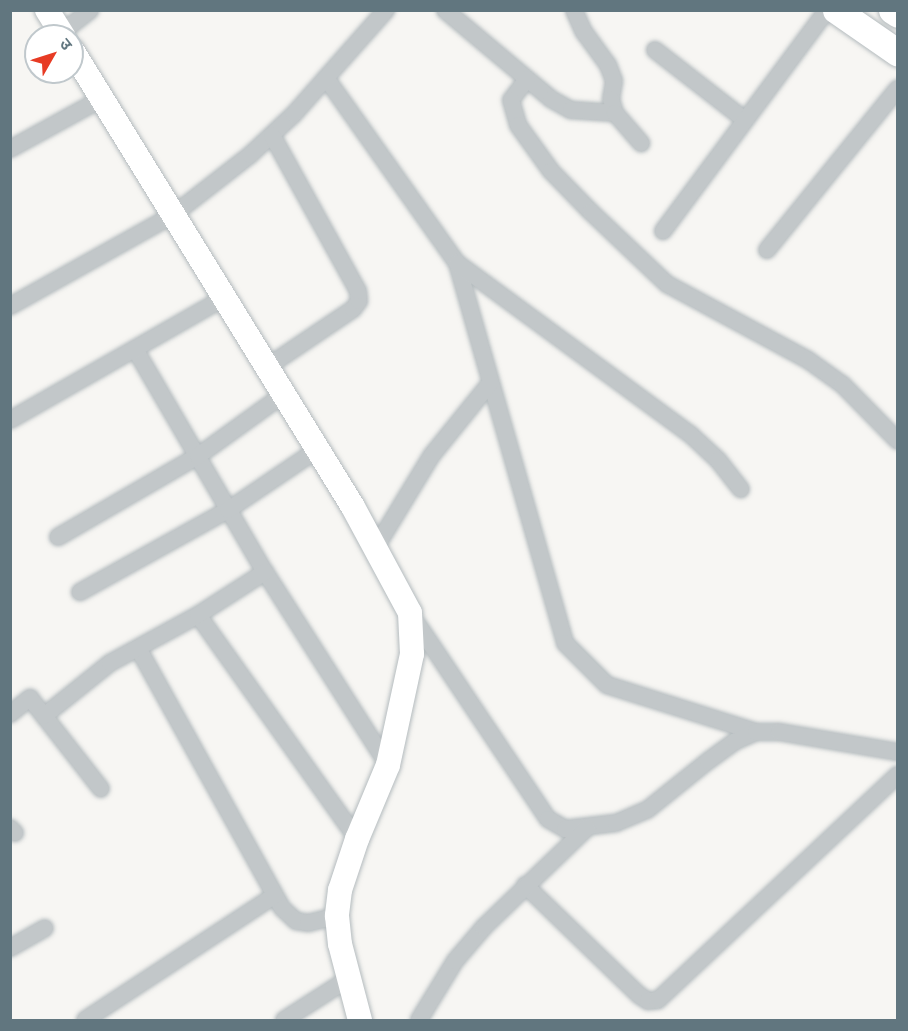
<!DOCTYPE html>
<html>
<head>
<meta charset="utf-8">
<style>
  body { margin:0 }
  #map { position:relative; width:908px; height:1031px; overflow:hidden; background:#f7f6f3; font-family:Mulish,"Noto Sans Devanagari",sans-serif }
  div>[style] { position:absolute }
  .roads { filter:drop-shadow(0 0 2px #b4bbbe) drop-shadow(0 0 2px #b4bbbe) }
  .street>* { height:16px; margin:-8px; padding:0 8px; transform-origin:8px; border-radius:8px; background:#c2c7c9 }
  .secondary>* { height:24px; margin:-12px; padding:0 12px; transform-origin:12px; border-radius:12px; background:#fff }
  .primary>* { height:27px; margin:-13.5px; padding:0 13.5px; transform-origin:13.5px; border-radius:13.5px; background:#fff }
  span { translate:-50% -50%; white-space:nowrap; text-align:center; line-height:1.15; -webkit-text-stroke:6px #fff; paint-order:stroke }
  .frame { position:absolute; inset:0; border:12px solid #61767f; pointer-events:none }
  .north { position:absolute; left:24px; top:24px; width:60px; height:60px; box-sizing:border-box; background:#fff; border:2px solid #c0c8cc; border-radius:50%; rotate:51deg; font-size:16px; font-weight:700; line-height:24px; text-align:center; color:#61767f }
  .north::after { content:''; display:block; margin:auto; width:21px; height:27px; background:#e73b24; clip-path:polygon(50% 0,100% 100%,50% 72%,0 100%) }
</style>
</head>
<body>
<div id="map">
  <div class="roads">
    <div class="street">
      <div style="left:445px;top:10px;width:138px;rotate:40deg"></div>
      <div style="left:551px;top:99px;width:23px;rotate:29deg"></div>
      <div style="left:571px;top:110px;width:44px;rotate:3.9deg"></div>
      <div style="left:574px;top:10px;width:24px;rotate:66deg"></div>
      <div style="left:584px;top:32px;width:41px;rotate:54deg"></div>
      <div style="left:608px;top:65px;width:17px;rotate:69deg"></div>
      <div style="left:614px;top:81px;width:18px;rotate:99deg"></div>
      <div style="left:611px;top:99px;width:15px;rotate:74deg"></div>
      <div style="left:615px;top:113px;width:40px;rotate:49deg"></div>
      <div style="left:61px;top:33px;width:37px;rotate:-38deg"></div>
      <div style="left:655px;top:50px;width:114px;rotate:37.9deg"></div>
      <div style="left:326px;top:78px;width:227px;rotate:54.7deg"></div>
      <div style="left:457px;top:263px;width:395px;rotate:74.1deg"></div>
      <div style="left:565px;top:643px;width:59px;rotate:45deg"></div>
      <div style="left:607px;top:685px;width:156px;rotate:17.5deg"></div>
      <div style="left:527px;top:79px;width:26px;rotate:127deg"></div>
      <div style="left:511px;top:100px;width:26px;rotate:74deg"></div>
      <div style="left:518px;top:125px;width:57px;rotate:54.3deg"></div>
      <div style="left:551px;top:171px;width:57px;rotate:45.7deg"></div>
      <div style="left:591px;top:212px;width:105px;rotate:43.5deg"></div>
      <div style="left:667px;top:284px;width:160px;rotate:28.3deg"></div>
      <div style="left:808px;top:360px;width:43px;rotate:35.5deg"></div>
      <div style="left:843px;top:385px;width:78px;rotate:45.5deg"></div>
      <div style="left:10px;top:149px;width:104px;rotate:-28.8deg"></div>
      <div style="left:663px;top:231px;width:275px;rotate:-53.4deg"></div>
      <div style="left:767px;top:250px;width:208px;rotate:-51deg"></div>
      <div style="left:457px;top:263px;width:289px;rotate:36.3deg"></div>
      <div style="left:690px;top:434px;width:38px;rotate:43deg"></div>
      <div style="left:718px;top:460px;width:37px;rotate:52deg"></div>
      <div style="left:10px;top:306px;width:187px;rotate:-29.2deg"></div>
      <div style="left:173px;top:215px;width:98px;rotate:-37.9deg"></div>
      <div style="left:250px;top:155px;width:60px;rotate:-43deg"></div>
      <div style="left:294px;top:114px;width:139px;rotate:-48.5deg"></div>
      <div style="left:135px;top:349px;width:258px;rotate:59.8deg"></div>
      <div style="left:265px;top:572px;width:229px;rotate:57.5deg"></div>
      <div style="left:267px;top:367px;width:104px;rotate:-34deg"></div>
      <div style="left:353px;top:309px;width:10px;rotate:-53deg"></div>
      <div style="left:359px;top:301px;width:10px;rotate:-96deg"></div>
      <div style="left:358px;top:291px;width:178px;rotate:-118.9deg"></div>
      <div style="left:10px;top:420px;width:246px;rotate:-29.7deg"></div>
      <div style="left:58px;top:537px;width:162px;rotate:-30.1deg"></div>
      <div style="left:198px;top:456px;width:106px;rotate:-35.8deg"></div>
      <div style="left:376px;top:547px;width:108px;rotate:-58.7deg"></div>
      <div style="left:432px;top:455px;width:92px;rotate:-51.1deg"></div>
      <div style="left:80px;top:592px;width:169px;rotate:-29deg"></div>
      <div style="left:228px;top:510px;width:109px;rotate:-34.1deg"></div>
      <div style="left:410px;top:613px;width:248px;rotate:56.2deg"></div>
      <div style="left:548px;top:819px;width:20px;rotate:30deg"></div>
      <div style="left:565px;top:829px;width:51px;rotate:-6.7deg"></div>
      <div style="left:616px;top:823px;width:34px;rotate:-23deg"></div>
      <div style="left:647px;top:810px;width:78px;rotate:-38.8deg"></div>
      <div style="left:708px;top:761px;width:34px;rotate:-36deg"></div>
      <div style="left:736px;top:741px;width:22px;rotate:-24deg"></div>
      <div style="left:756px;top:732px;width:23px"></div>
      <div style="left:779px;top:732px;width:121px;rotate:9.5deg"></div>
      <div style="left:198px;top:615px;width:275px;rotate:54.6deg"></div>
      <div style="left:138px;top:648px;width:297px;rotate:61deg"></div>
      <div style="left:282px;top:908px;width:19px;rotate:43deg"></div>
      <div style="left:296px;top:921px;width:12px;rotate:9deg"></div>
      <div style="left:308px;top:923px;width:30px;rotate:-14deg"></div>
      <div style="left:10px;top:714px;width:26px;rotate:-39deg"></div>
      <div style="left:30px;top:698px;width:115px;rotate:52deg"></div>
      <div style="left:44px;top:716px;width:85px;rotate:-38.8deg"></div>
      <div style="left:110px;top:663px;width:100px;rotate:-28.6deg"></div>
      <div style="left:198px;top:615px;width:80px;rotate:-32.7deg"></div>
      <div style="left:10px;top:828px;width:7px;rotate:45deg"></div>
      <div style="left:525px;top:885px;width:158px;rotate:44deg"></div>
      <div style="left:639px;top:995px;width:11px;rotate:34deg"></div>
      <div style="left:648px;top:1001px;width:10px;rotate:-6deg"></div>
      <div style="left:658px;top:1000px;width:329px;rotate:-43.2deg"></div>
      <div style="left:10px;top:948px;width:40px;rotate:-29.7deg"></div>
      <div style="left:85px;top:1020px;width:227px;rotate:-33.3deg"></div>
      <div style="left:284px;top:1020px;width:76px;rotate:-32.6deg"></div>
      <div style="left:419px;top:1020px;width:69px;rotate:-58.6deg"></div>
      <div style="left:455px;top:961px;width:45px;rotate:-49.5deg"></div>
      <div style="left:484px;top:927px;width:143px;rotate:-43.9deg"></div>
    </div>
    <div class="secondary">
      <div style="left:47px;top:10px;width:31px;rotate:58deg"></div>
      <div style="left:72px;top:50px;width:536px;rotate:58.41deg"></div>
      <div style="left:353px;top:507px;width:120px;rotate:61.7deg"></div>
      <div style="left:410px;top:613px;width:41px;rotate:87.2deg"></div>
      <div style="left:412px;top:654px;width:114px;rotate:102.2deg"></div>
      <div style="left:388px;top:765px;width:80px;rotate:112.7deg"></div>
      <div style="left:357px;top:839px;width:54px;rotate:108.4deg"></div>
      <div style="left:340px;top:890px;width:26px;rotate:97deg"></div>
      <div style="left:337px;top:916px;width:28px;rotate:84deg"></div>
      <div style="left:340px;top:944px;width:79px;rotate:75.3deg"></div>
    </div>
    <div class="primary">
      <div style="left:836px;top:10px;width:75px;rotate:34.7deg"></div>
      <div style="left:892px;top:10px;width:7px;rotate:34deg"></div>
    </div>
  </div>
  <div class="frame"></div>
  <div class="north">उ</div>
</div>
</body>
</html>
